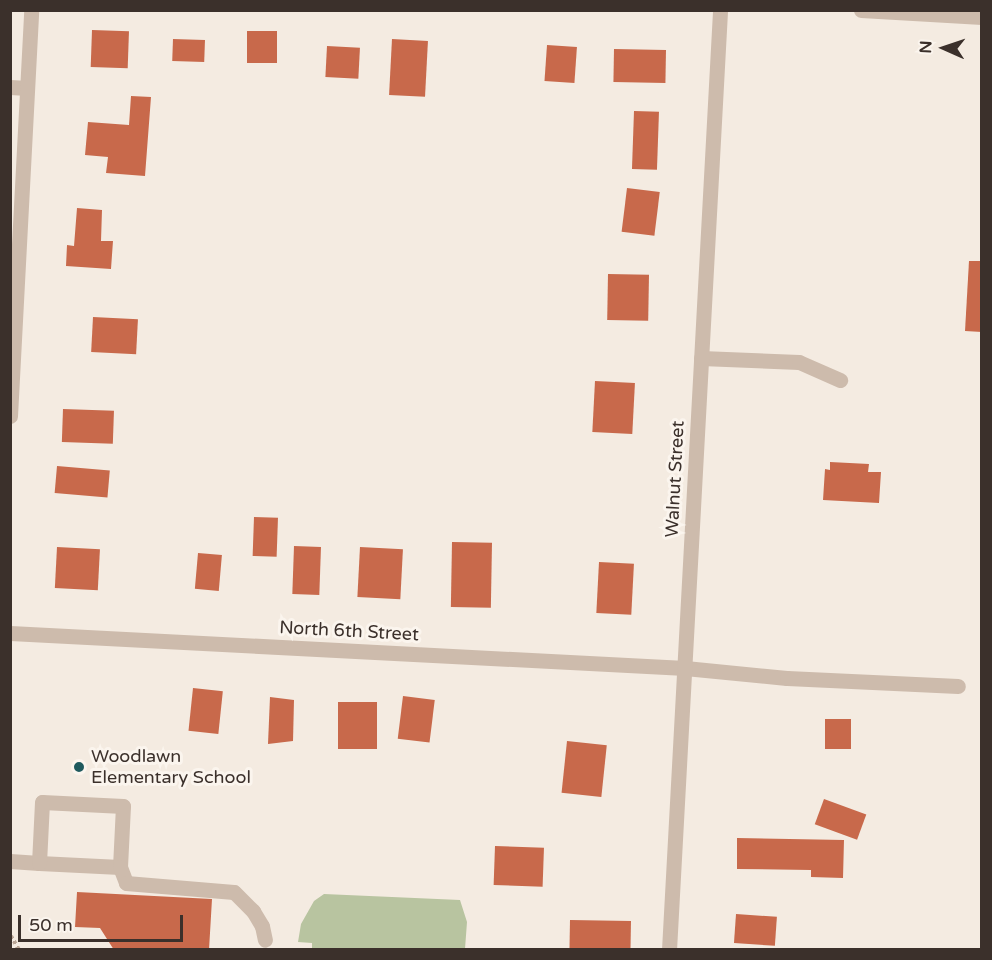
<!DOCTYPE html>
<html>
<head>
<meta charset="utf-8">
<style>
  body { margin:0 }
  #map { position:relative; width:992px; height:960px; overflow:hidden; background:#f4ebe1; font-family:"Varela Round",sans-serif }
  div>[style] { position:absolute }
  .green>* { inset:0; background:#b8c4a0 }
  .building>* { inset:0; background:#c8694b; transform-origin:0 0 }
  .path>* { height:4px; margin-top:-2px; transform-origin:0; background:repeating-linear-gradient(90deg,#b9a596 0 3px,transparent 0 6px) }
  .minor>* { height:15px; margin:-7.5px; padding:0 7.5px; transform-origin:7.5px; border-radius:7.5px; background:#cdbbac }
  .dots>* { width:16px; height:16px; translate:-50% -50%; box-sizing:border-box; border:3px solid #fbf5ee; border-radius:50% }
  span { translate:-50% -50%; white-space:nowrap; text-align:center; line-height:1.15; -webkit-text-stroke:6px #fbf5ee; paint-order:stroke }
  .street-label { font-size:18px; color:#3b302b }
  .poi-label { font-size:18px; color:#3b302b }
  .left { translate:0 -50%; text-align:left }
  .frame { position:absolute; inset:0; border:12px solid #3b302b; pointer-events:none }
  .north { position:absolute; left:914px; top:18px; width:60px; height:60px; -webkit-text-stroke:4px #fbf5ee; paint-order:stroke; rotate:273deg; font-size:16px; font-weight:700; line-height:24px; text-align:center; color:#3b302b }
  .north::after { content:''; display:block; margin:auto; width:21px; height:27px; background:#3b302b; clip-path:polygon(50% 0,100% 100%,50% 72%,0 100%) }
  .scale { position:absolute; left:18px; top:915px; width:165px; height:27px; box-sizing:border-box; border:3px solid #3b302b; border-top:0; padding-left:8px; font-size:18px; line-height:21px; white-space:nowrap; color:#3b302b; -webkit-text-stroke:4px #fbf5ee; paint-order:stroke }
</style>
</head>
<body>
<div id="map">
  <div class="green">
    <div style="clip-path:polygon(324px 894px,460px 900px,467px 922px,465px 949px,312px 949px,312px 943px,298px 942px,301px 924px,314px 901px)"></div>
  </div>
  <div class="building">
    <div style="left:92px;top:30px;width:37px;height:37px;rotate:2deg"></div>
    <div style="left:247px;top:31px;width:30px;height:32px"></div>
    <div style="left:173px;top:39px;width:32px;height:22px;rotate:2deg"></div>
    <div style="left:392px;top:39px;width:36px;height:56px;rotate:3deg"></div>
    <div style="left:547px;top:45px;width:30px;height:36px;rotate:4deg"></div>
    <div style="left:327px;top:46px;width:33px;height:31px;rotate:3deg"></div>
    <div style="left:614px;top:49px;width:52px;height:33px;rotate:1deg"></div>
    <div style="clip-path:polygon(131px 96px,151px 97px,145px 176px,106px 173px,108px 157px,85px 155px,88px 122px,129px 125px)"></div>
    <div style="left:634px;top:111px;width:25px;height:58px;rotate:2deg"></div>
    <div style="left:627px;top:188px;width:33px;height:44px;rotate:7deg"></div>
    <div style="clip-path:polygon(77px 208px,102px 210px,101px 241px,113px 241px,111px 269px,66px 266px,67px 245px,74px 246px)"></div>
    <div style="clip-path:polygon(969px 261px,982px 261px,982px 332px,965px 331px)"></div>
    <div style="left:608px;top:274px;width:41px;height:46px;rotate:1deg"></div>
    <div style="left:93px;top:317px;width:45px;height:35px;rotate:3deg"></div>
    <div style="left:595px;top:381px;width:40px;height:51px;rotate:3deg"></div>
    <div style="left:63px;top:409px;width:51px;height:33px;rotate:2deg"></div>
    <div style="clip-path:polygon(830px 462px,869px 464px,868px 472px,881px 472px,879px 503px,823px 500px,825px 469px,830px 470px)"></div>
    <div style="left:57px;top:466px;width:53px;height:27px;rotate:5deg"></div>
    <div style="left:254px;top:517px;width:24px;height:39px;rotate:2deg"></div>
    <div style="left:452px;top:542px;width:40px;height:65px;rotate:1deg"></div>
    <div style="left:294px;top:546px;width:27px;height:48px;rotate:2deg"></div>
    <div style="left:57px;top:547px;width:43px;height:41px;rotate:3deg"></div>
    <div style="left:360px;top:547px;width:43px;height:50px;rotate:3deg"></div>
    <div style="left:198px;top:553px;width:24px;height:36px;rotate:5deg"></div>
    <div style="left:599px;top:562px;width:35px;height:51px;rotate:3deg"></div>
    <div style="left:193px;top:688px;width:30px;height:43px;rotate:6deg"></div>
    <div style="left:403px;top:696px;width:32px;height:43px;rotate:7deg"></div>
    <div style="clip-path:polygon(270px 697px,294px 700px,293px 741px,268px 744px)"></div>
    <div style="left:338px;top:702px;width:39px;height:47px"></div>
    <div style="left:825px;top:719px;width:26px;height:30px"></div>
    <div style="left:567px;top:741px;width:40px;height:52px;rotate:6deg"></div>
    <div style="left:824px;top:799px;width:45px;height:27px;rotate:20deg"></div>
    <div style="clip-path:polygon(737px 838px,844px 840px,843px 878px,811px 877px,811px 870px,737px 869px)"></div>
    <div style="left:495px;top:846px;width:49px;height:39px;rotate:2deg"></div>
    <div style="clip-path:polygon(77px 892px,212px 899px,209px 950px,114px 950px,100px 928px,75px 927px)"></div>
    <div style="left:736px;top:914px;width:41px;height:29px;rotate:4deg"></div>
    <div style="left:570px;top:920px;width:61px;height:30px;rotate:1deg"></div>
  </div>
  <div class="path">
    <div style="left:11px;top:936px;width:16px;rotate:60deg"></div>
  </div>
  <div class="minor">
    <div style="left:861px;top:10px;width:121px;rotate:3.3deg"></div>
    <div style="left:10px;top:87px;width:17px;rotate:3deg"></div>
    <div style="left:701px;top:358px;width:98px;rotate:2.3deg"></div>
    <div style="left:799px;top:362px;width:45px;rotate:23.7deg"></div>
    <div style="left:10px;top:416px;width:407px;rotate:-87deg"></div>
    <div style="left:10px;top:633px;width:676px;rotate:2.97deg"></div>
    <div style="left:685px;top:668px;width:102px;rotate:5.6deg"></div>
    <div style="left:787px;top:678px;width:171px;rotate:2.7deg"></div>
    <div style="left:10px;top:861px;width:29px;rotate:4deg"></div>
    <div style="left:39px;top:863px;width:81px;rotate:2.8deg"></div>
    <div style="left:120px;top:867px;width:61px;rotate:-87.2deg"></div>
    <div style="left:123px;top:806px;width:81px;rotate:-177.2deg"></div>
    <div style="left:42px;top:802px;width:61px;rotate:92.8deg"></div>
    <div style="left:120px;top:867px;width:17px;rotate:69deg"></div>
    <div style="left:126px;top:883px;width:108px;rotate:4.8deg"></div>
    <div style="left:234px;top:892px;width:27px;rotate:45deg"></div>
    <div style="left:253px;top:911px;width:17px;rotate:59deg"></div>
    <div style="left:262px;top:926px;width:14px;rotate:78deg"></div>
    <div style="left:669px;top:950px;width:941px;rotate:-86.89deg"></div>
  </div>
  <div class="dots">
    <div style="left:79px;top:767px;background:#1f5a5e"></div>
  </div>
  <div class="street-label">
    <span style="left:675px;top:479px;rotate:-87deg">Walnut Street</span>
    <span style="left:349px;top:631px;rotate:3deg">North 6th Street</span>
  </div>
  <div class="poi-label">
    <span class="left" style="left:91px;top:767px">Woodlawn<br>Elementary School</span>
  </div>
  <div class="frame"></div>
  <div class="north">N</div>
  <div class="scale">50 m</div>
</div>
</body>
</html>
